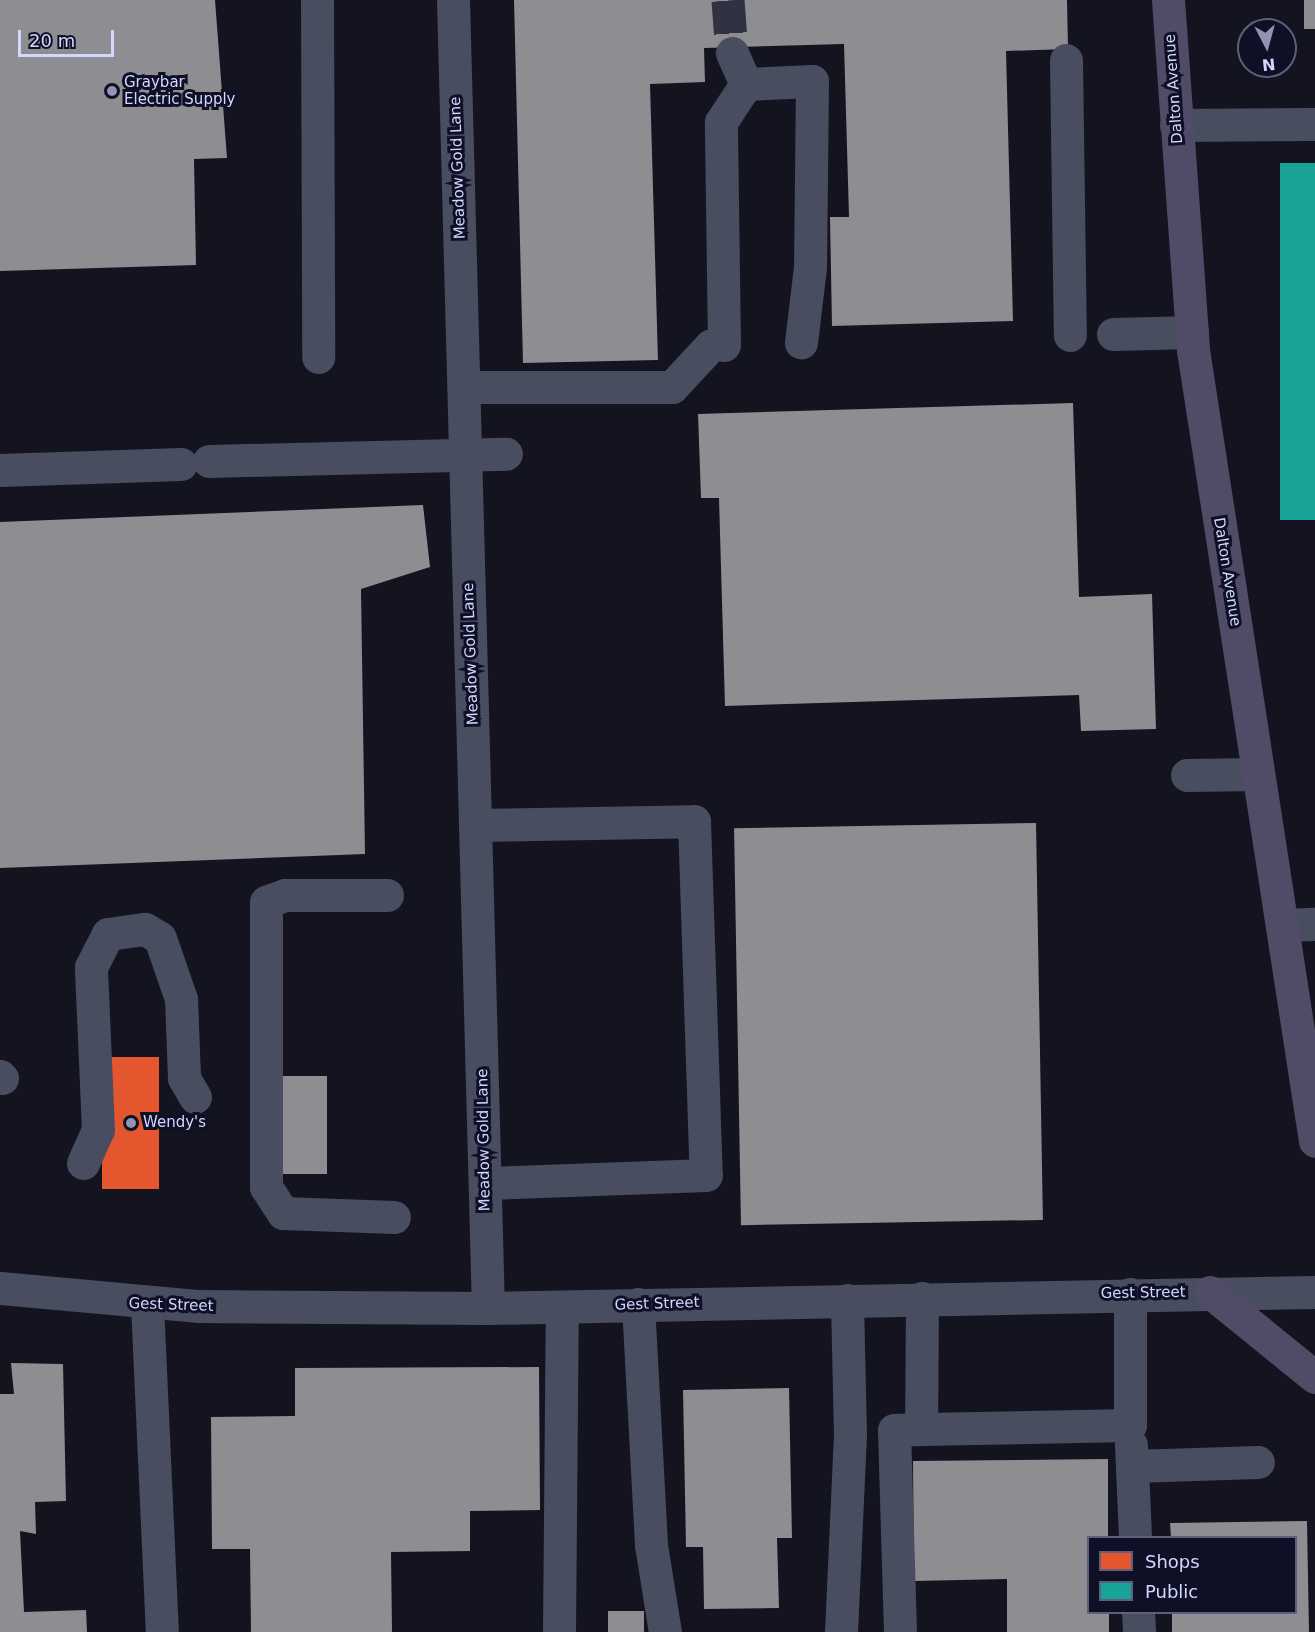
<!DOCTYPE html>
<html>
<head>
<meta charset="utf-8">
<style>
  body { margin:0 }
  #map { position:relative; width:1315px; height:1632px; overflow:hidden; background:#141420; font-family:"DejaVu Sans",sans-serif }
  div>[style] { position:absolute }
  .shops>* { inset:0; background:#e4572e; transform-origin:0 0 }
  .public>* { inset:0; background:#17a398; transform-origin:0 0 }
  .industry>* { inset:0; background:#8d8d92; transform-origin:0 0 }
  .minor-tunnel>* { height:33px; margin-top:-16.5px; transform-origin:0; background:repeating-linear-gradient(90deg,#303141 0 33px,transparent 0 49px) }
  .minor>* { height:33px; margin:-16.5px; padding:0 16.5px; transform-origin:16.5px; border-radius:16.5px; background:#494d60 }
  .major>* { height:33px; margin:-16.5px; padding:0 16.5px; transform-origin:16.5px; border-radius:16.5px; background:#504c67 }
  .dots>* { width:16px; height:16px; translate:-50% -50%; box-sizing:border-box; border:3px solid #0f1025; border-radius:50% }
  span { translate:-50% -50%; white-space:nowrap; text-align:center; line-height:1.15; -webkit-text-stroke:6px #0f1025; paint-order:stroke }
  .poi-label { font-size:15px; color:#d2d7ff }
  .left { translate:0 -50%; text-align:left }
  .street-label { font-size:15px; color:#d2d7ff }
  .legend { position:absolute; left:1087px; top:1536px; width:210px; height:78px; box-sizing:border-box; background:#0f1025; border:2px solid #5d607c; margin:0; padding:8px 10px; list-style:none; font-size:18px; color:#d2d7ff }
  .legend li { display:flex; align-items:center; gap:12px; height:30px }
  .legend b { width:30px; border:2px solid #5d607c }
  .north { position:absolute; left:1237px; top:18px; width:60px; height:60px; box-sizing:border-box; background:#0f1025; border:2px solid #5d607c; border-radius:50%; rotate:174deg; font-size:16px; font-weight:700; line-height:24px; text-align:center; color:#d2d7ff }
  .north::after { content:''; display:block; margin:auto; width:21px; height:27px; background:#9093b1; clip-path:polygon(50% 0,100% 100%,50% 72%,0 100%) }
  .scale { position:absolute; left:18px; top:30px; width:96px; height:27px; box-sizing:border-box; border:3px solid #d2d7ff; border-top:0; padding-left:8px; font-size:18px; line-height:21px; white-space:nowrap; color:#d2d7ff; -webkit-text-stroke:4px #0f1025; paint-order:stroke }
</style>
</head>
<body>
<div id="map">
  <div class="shops">
    <div style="left:102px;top:1057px;width:57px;height:132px"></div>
  </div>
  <div class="public">
    <div style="left:1280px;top:163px;width:35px;height:357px"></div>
  </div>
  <div class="industry">
    <div style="clip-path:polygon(0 0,215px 0,227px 158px,194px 159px,196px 265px,0 271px)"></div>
    <div style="clip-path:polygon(514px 0,1067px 0,1068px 49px,1006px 51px,1013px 321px,832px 326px,830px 217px,849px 217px,844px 44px,704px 48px,705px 82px,650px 84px,658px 360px,523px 363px)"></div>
    <div style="left:1304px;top:0;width:11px;height:29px"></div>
    <div style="clip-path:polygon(1073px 403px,1079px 597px,1152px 594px,1156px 729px,1081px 731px,1079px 695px,725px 706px,719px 498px,701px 498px,698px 414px)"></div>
    <div style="clip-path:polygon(423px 505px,430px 567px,361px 589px,365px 854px,0 868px,0 522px)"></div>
    <div style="left:1036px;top:823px;width:397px;height:302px;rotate:89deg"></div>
    <div style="left:272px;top:1076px;width:55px;height:98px"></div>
    <div style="clip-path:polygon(11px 1363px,63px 1364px,66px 1501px,35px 1502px,36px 1534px,20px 1531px,24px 1612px,86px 1610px,87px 1632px,0 1632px,0 1394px,14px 1394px)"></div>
    <div style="clip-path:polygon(539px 1367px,540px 1510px,470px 1511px,470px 1551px,391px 1552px,392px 1632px,251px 1632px,250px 1549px,212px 1549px,211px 1417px,295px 1416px,295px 1368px)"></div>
    <div style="clip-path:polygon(789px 1388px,792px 1538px,777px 1538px,779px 1608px,704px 1609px,703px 1547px,686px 1547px,683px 1390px)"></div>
    <div style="clip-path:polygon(1108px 1459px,1108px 1538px,1088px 1538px,1088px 1612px,1109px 1612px,1109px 1632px,1007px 1632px,1007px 1579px,914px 1581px,913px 1461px)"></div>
    <div style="clip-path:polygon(1307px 1521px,1309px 1632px,1172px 1632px,1172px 1612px,1296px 1612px,1296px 1538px,1171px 1538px,1170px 1523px)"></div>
    <div style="left:644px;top:1611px;width:21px;height:36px;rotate:90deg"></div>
  </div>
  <div class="minor-tunnel">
    <div style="left:728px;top:0;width:53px;rotate:85.7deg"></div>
  </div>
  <div class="minor">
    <div style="left:317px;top:0;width:357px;rotate:89.8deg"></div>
    <div style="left:453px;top:0;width:1308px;rotate:88.47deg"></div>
    <div style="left:732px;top:53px;width:34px;rotate:66deg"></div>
    <div style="left:1066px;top:60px;width:275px;rotate:89.2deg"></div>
    <div style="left:1176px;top:125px;width:139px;rotate:-0.4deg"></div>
    <div style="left:1113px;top:334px;width:79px;rotate:-1.5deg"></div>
    <div style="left:724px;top:345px;width:223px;rotate:-90.8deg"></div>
    <div style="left:721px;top:122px;width:45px;rotate:-56.7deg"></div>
    <div style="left:746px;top:84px;width:66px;rotate:-2.6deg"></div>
    <div style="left:812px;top:81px;width:186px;rotate:90.6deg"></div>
    <div style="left:810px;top:267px;width:76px;rotate:96.8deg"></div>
    <div style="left:464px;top:387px;width:208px"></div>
    <div style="left:672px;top:387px;width:57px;rotate:-47.1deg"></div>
    <div style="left:209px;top:461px;width:297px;rotate:-1.4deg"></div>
    <div style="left:0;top:470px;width:181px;rotate:-1.9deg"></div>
    <div style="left:1187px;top:775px;width:71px;rotate:-0.8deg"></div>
    <div style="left:475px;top:825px;width:219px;rotate:-1deg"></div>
    <div style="left:694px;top:821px;width:354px;rotate:88.1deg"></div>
    <div style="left:706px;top:1175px;width:221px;rotate:177.9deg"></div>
    <div style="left:387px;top:895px;width:102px;rotate:180deg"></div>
    <div style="left:285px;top:895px;width:20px;rotate:160deg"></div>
    <div style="left:266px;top:902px;width:285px;rotate:90deg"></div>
    <div style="left:266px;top:1187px;width:31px;rotate:57deg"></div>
    <div style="left:283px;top:1213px;width:111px;rotate:2.1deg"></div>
    <div style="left:1282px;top:925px;width:33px;rotate:-2deg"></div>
    <div style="left:0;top:1076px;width:3px;rotate:45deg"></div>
    <div style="left:83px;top:1163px;width:36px;rotate:-66deg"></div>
    <div style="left:98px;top:1130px;width:163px;rotate:-92.5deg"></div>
    <div style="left:91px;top:967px;width:37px;rotate:-63deg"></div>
    <div style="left:108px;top:934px;width:37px;rotate:-8deg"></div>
    <div style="left:145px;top:929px;width:17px;rotate:31deg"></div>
    <div style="left:160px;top:938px;width:65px;rotate:71deg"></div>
    <div style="left:181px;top:999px;width:79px;rotate:87.8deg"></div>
    <div style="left:184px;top:1078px;width:22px;rotate:60deg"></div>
    <div style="left:0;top:1288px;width:200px;rotate:5.2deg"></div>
    <div style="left:199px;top:1306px;width:289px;rotate:0.4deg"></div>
    <div style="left:488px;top:1308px;width:827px;rotate:-1.11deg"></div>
    <div style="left:922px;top:1298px;width:131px;rotate:90.4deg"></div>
    <div style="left:921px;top:1429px;width:209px;rotate:-1.1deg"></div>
    <div style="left:1130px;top:1425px;width:131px;rotate:-90deg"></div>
    <div style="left:147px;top:1304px;width:328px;rotate:87.4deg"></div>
    <div style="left:638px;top:1304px;width:241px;rotate:86.9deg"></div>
    <div style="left:651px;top:1545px;width:88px;rotate:80.9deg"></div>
    <div style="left:1131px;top:1445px;width:93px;rotate:87.5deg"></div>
    <div style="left:1132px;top:1466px;width:126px;rotate:-1.8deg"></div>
    <div style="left:1138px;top:1612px;width:20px;rotate:87deg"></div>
    <div style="left:559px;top:1632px;width:324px;rotate:-89.5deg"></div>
    <div style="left:841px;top:1632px;width:198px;rotate:-87.4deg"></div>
    <div style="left:850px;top:1434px;width:134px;rotate:-91.3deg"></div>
    <div style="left:900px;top:1632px;width:202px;rotate:-91.7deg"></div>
    <div style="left:894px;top:1430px;width:27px;rotate:-2deg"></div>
  </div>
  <div class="major">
    <div style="left:1168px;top:0;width:351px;rotate:85.9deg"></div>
    <div style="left:1193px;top:350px;width:800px;rotate:81.23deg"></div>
    <div style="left:1210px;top:1292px;width:135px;rotate:39deg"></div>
  </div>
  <div class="dots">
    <div style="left:112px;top:91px;background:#9093b1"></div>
    <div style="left:131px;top:1123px;background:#9093b1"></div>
  </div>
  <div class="poi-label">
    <span class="left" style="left:124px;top:91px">Graybar<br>Electric Supply</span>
    <span class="left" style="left:143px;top:1123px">Wendy's</span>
  </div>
  <div class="street-label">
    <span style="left:1174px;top:89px;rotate:-94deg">Dalton Avenue</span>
    <span style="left:458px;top:168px;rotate:-92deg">Meadow Gold Lane</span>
    <span style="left:1227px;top:572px;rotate:81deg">Dalton Avenue</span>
    <span style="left:471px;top:654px;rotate:-92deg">Meadow Gold Lane</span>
    <span style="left:484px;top:1140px;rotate:-91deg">Meadow Gold Lane</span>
    <span style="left:1143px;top:1293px;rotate:-1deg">Gest Street</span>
    <span style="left:657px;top:1304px;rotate:-2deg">Gest Street</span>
    <span style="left:171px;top:1305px;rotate:2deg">Gest Street</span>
  </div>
  <ul class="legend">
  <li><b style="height:16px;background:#e4572e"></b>Shops</li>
  <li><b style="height:16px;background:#17a398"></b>Public</li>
  </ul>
  <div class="north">N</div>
  <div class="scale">20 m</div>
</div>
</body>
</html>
